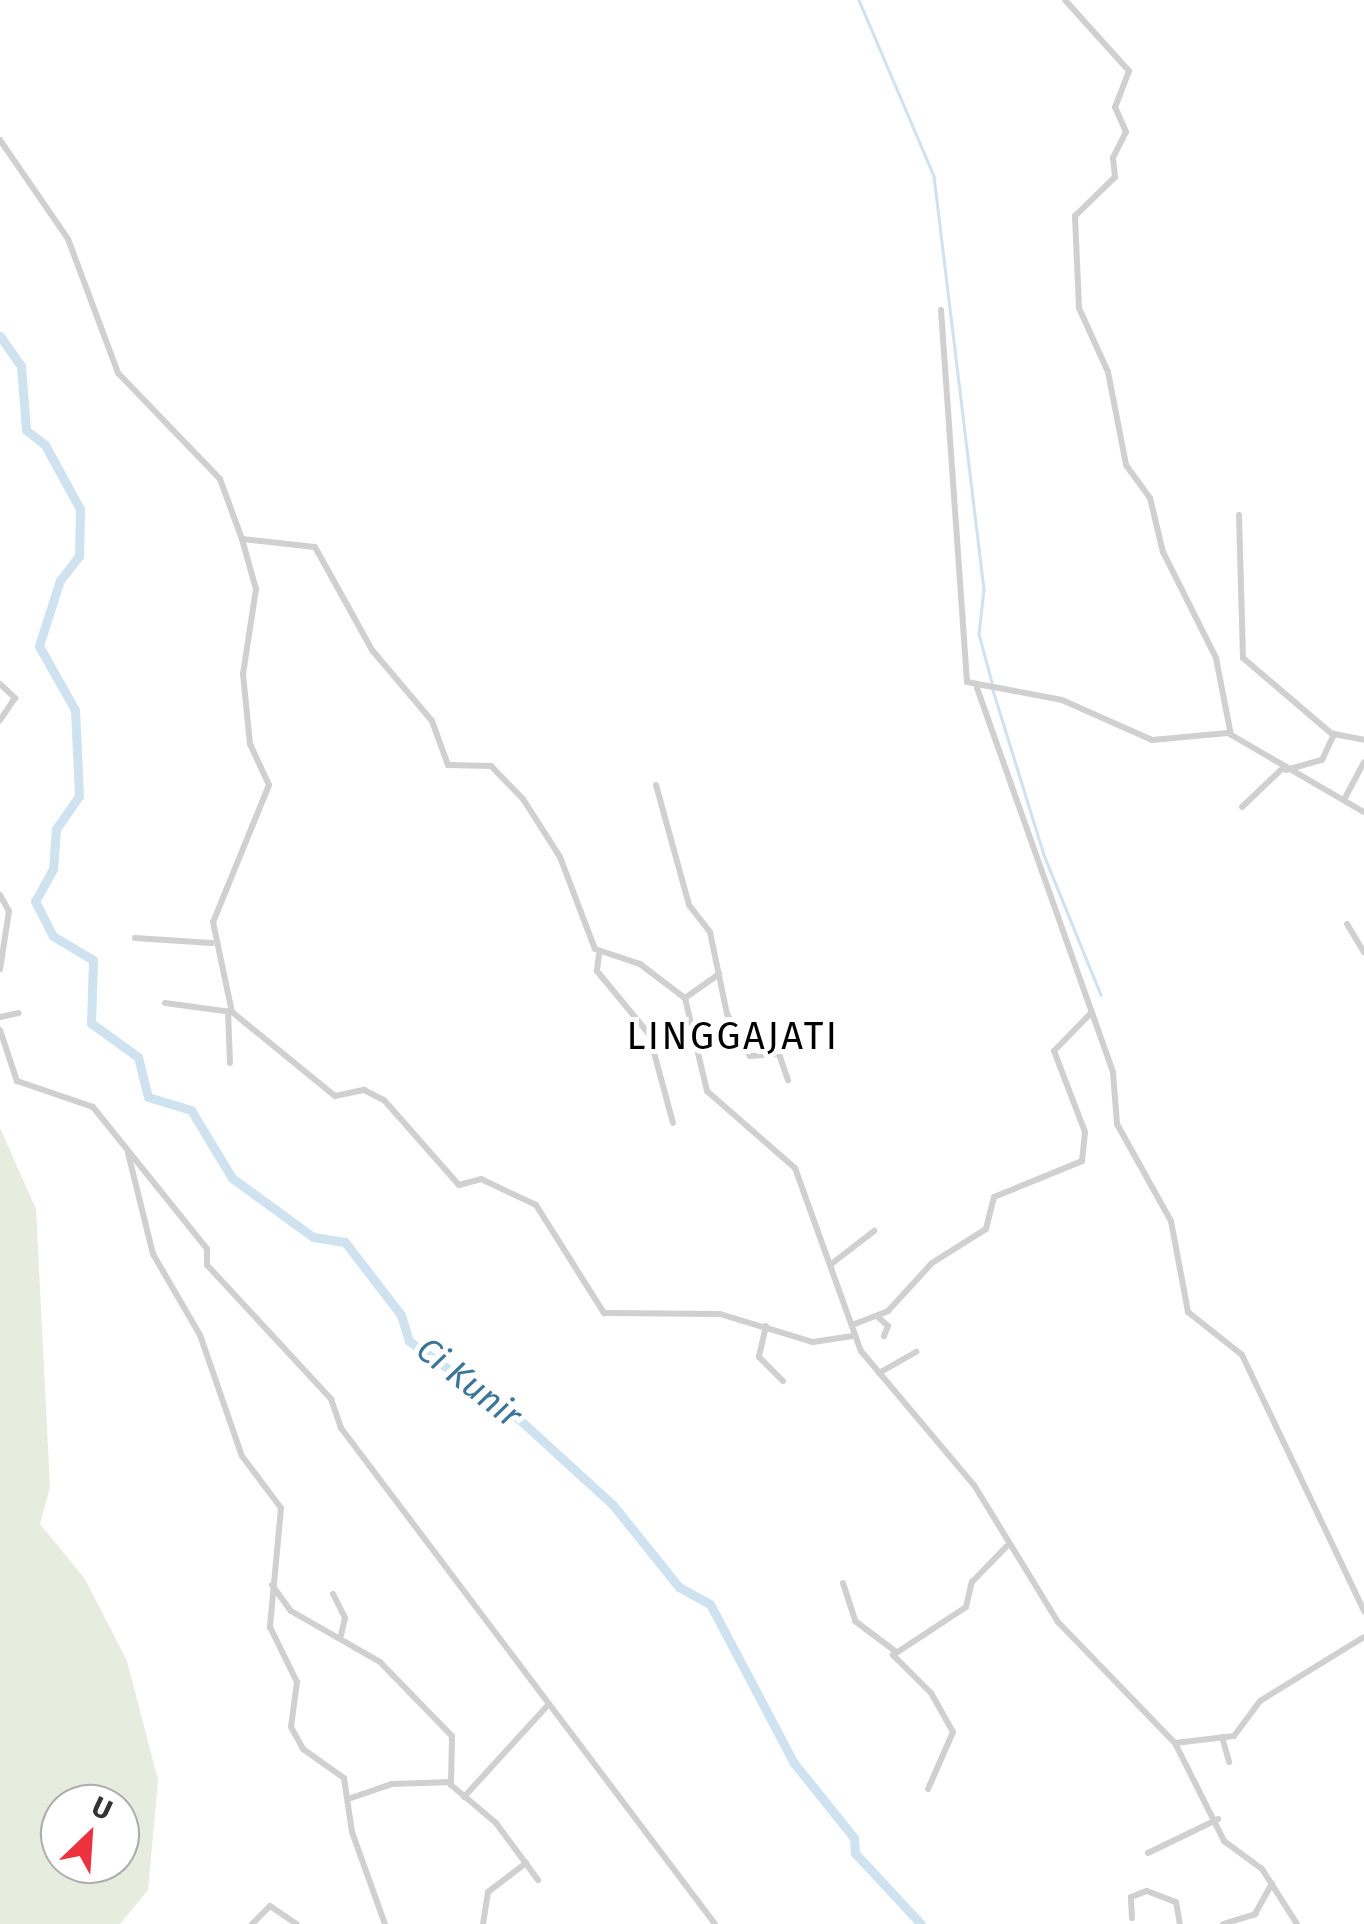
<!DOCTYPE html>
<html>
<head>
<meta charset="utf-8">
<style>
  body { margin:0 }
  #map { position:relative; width:1364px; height:1924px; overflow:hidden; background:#fff; font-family:"Fira Sans",sans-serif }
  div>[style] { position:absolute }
  .green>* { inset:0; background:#e6ecde }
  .stream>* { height:2.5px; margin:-1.25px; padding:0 1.25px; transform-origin:1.25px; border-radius:1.25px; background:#cee2ef }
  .river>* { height:9px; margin:-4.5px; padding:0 4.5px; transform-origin:4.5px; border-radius:4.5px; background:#cee2ef }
  .minor>* { height:6px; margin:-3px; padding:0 3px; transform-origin:3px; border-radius:3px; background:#d0d0d0 }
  span { translate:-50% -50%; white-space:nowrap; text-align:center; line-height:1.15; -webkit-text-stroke:10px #fff; paint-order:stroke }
  .water-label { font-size:35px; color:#3c759a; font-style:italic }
  .quarter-label { font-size:38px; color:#000; letter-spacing:2.5px }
  .north { position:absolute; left:40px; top:1784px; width:100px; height:100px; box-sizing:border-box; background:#fff; border:2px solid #adadad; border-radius:50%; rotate:25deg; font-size:28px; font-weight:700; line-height:40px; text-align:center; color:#333 }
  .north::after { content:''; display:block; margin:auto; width:35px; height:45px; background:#ec323f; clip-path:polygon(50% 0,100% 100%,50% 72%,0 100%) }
</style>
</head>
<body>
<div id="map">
  <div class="green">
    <div style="clip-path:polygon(evenodd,0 1128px,36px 1209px,50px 1487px,40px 1524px,85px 1579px,127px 1661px,158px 1780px,148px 1890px,120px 1924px,0 1924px,0 1128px,120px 1804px,120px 1864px,60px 1864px,60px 1804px,120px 1804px)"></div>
  </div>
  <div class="stream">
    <div style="left:859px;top:0;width:191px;rotate:66.9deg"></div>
    <div style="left:934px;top:176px;width:417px;rotate:83.1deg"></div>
    <div style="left:984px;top:590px;width:44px;rotate:96.5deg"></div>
    <div style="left:979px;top:634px;width:50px;rotate:74.8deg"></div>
    <div style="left:993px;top:690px;width:173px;rotate:72.8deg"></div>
    <div style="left:1044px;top:855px;width:151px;rotate:67.8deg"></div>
  </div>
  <div class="river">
    <div style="left:0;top:336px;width:37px;rotate:55deg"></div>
    <div style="left:21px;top:366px;width:64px;rotate:85.5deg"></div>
    <div style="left:26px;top:430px;width:24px;rotate:38deg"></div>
    <div style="left:45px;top:445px;width:73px;rotate:61.3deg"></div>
    <div style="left:80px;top:509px;width:47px;rotate:91.2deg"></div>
    <div style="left:79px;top:556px;width:31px;rotate:128deg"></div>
    <div style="left:60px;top:580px;width:69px;rotate:107.7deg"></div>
    <div style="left:39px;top:646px;width:73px;rotate:60.6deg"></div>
    <div style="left:75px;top:710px;width:86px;rotate:87.3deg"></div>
    <div style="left:79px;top:796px;width:40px;rotate:124.9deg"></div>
    <div style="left:56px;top:829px;width:40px;rotate:94.3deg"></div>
    <div style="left:53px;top:869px;width:37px;rotate:119deg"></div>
    <div style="left:35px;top:901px;width:39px;rotate:63deg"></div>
    <div style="left:53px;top:936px;width:47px;rotate:31deg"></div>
    <div style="left:93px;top:960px;width:63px;rotate:91.8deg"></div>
    <div style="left:91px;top:1023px;width:58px;rotate:35.9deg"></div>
    <div style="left:138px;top:1057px;width:41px;rotate:76deg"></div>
    <div style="left:148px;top:1097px;width:45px;rotate:16.8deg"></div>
    <div style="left:191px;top:1110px;width:79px;rotate:58.9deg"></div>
    <div style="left:232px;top:1178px;width:100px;rotate:36.1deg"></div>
    <div style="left:313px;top:1237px;width:32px;rotate:9deg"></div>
    <div style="left:345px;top:1242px;width:92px;rotate:52.5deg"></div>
    <div style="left:401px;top:1315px;width:27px;rotate:73deg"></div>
    <div style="left:409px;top:1341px;width:136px;rotate:35.4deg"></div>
    <div style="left:520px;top:1420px;width:126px;rotate:42.4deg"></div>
    <div style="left:613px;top:1505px;width:105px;rotate:51.2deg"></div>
    <div style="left:679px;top:1587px;width:35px;rotate:29deg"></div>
    <div style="left:710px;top:1604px;width:180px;rotate:62.2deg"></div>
    <div style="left:794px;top:1763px;width:96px;rotate:51.3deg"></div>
    <div style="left:854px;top:1838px;width:15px;rotate:86deg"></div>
    <div style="left:855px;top:1853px;width:97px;rotate:47.1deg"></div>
  </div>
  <div class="minor">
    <div style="left:1065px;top:0;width:96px;rotate:48deg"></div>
    <div style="left:1129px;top:71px;width:39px;rotate:111deg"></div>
    <div style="left:1115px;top:107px;width:27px;rotate:66deg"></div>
    <div style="left:1126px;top:132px;width:29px;rotate:117deg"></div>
    <div style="left:1113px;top:158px;width:19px;rotate:84deg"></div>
    <div style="left:1115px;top:177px;width:56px;rotate:135.7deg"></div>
    <div style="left:1075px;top:216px;width:92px;rotate:87.5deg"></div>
    <div style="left:1079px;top:308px;width:70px;rotate:65.6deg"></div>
    <div style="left:1108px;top:372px;width:95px;rotate:79deg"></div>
    <div style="left:1126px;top:465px;width:41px;rotate:54deg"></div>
    <div style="left:1150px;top:498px;width:56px;rotate:76.5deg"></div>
    <div style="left:1163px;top:552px;width:119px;rotate:63.4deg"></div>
    <div style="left:1216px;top:658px;width:78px;rotate:79deg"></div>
    <div style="left:0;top:140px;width:120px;rotate:55.5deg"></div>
    <div style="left:68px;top:239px;width:143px;rotate:69.5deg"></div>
    <div style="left:118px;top:373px;width:147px;rotate:46.1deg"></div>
    <div style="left:220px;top:479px;width:64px;rotate:69.9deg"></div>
    <div style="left:242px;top:539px;width:73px;rotate:6.3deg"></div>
    <div style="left:315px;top:547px;width:118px;rotate:61deg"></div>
    <div style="left:372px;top:650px;width:93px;rotate:49.8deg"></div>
    <div style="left:432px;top:721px;width:47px;rotate:70deg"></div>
    <div style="left:448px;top:765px;width:43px;rotate:1.3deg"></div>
    <div style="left:491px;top:766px;width:46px;rotate:45.9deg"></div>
    <div style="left:523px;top:799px;width:69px;rotate:57.5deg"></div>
    <div style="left:560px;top:857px;width:98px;rotate:69.2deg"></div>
    <div style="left:595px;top:949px;width:47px;rotate:18.4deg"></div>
    <div style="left:640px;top:964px;width:56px;rotate:37.1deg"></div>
    <div style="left:685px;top:998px;width:96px;rotate:76.7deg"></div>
    <div style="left:707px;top:1091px;width:117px;rotate:41.2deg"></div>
    <div style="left:795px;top:1168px;width:195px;rotate:70.2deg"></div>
    <div style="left:861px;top:1351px;width:175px;rotate:49.9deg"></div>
    <div style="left:974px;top:1485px;width:161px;rotate:58.5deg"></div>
    <div style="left:1058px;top:1622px;width:168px;rotate:46deg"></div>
    <div style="left:1175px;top:1743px;width:110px;rotate:63.4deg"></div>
    <div style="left:1224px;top:1841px;width:47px;rotate:36.4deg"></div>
    <div style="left:1262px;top:1869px;width:65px;rotate:57.5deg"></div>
    <div style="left:941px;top:310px;width:373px;rotate:86deg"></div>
    <div style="left:967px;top:682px;width:97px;rotate:10.7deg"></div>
    <div style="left:1062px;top:700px;width:98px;rotate:24deg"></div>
    <div style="left:1152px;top:740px;width:76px;rotate:-5.3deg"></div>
    <div style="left:1228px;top:733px;width:157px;rotate:30.2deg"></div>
    <div style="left:1239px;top:515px;width:143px;rotate:88.4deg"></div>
    <div style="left:1243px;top:658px;width:118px;rotate:40.5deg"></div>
    <div style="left:242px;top:539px;width:52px;rotate:74.4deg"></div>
    <div style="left:256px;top:589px;width:86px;rotate:98.7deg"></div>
    <div style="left:243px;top:674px;width:70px;rotate:84.3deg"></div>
    <div style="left:250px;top:744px;width:45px;rotate:65.1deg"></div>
    <div style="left:269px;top:785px;width:148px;rotate:112.2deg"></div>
    <div style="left:213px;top:922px;width:92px;rotate:78.1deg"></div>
    <div style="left:232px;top:1012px;width:133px;rotate:39.2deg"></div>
    <div style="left:335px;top:1096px;width:30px;rotate:-12deg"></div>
    <div style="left:364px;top:1090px;width:22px;rotate:27deg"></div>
    <div style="left:384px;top:1100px;width:113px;rotate:48.6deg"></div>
    <div style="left:459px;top:1185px;width:23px;rotate:-15deg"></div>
    <div style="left:481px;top:1179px;width:61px;rotate:25.3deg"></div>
    <div style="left:536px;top:1205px;width:128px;rotate:57.8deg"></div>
    <div style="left:604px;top:1313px;width:116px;rotate:0.5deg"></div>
    <div style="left:720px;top:1314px;width:97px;rotate:16.8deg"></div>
    <div style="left:813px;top:1342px;width:40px;rotate:-8.5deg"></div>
    <div style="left:0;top:684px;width:21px;rotate:43deg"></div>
    <div style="left:15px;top:698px;width:27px;rotate:124deg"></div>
    <div style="left:977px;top:688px;width:408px;rotate:70.5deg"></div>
    <div style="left:1113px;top:1073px;width:51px;rotate:85.5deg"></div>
    <div style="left:1117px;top:1124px;width:111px;rotate:60.9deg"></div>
    <div style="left:1171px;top:1221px;width:93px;rotate:79.4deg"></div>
    <div style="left:1188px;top:1312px;width:69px;rotate:38.5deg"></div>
    <div style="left:1242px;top:1355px;width:284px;rotate:64.5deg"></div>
    <div style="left:1286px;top:770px;width:37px;rotate:-16deg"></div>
    <div style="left:1322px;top:760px;width:29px;rotate:-65deg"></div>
    <div style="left:1334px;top:734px;width:31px;rotate:11deg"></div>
    <div style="left:656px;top:785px;width:124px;rotate:74.6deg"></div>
    <div style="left:689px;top:905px;width:34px;rotate:52deg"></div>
    <div style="left:710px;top:932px;width:84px;rotate:78.3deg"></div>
    <div style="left:727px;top:1014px;width:48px;rotate:61.3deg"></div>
    <div style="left:750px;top:1056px;width:29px;rotate:-4deg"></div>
    <div style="left:779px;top:1054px;width:28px;rotate:71deg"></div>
    <div style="left:1346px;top:796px;width:38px;rotate:-62deg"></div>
    <div style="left:1242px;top:807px;width:57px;rotate:-43.6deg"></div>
    <div style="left:0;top:895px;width:18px;rotate:61deg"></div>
    <div style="left:9px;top:911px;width:59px;rotate:98.8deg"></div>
    <div style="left:1347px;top:924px;width:33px;rotate:59deg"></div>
    <div style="left:135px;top:938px;width:77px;rotate:3.7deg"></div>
    <div style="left:599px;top:954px;width:17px;rotate:97deg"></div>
    <div style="left:597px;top:971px;width:82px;rotate:50.5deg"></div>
    <div style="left:649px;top:1034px;width:92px;rotate:74.9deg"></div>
    <div style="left:685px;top:998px;width:42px;rotate:-35.2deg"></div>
    <div style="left:165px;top:1003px;width:68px;rotate:7.7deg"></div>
    <div style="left:228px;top:1011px;width:52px;rotate:87.8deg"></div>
    <div style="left:0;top:1017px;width:19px;rotate:-12deg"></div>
    <div style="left:0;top:1030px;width:54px;rotate:71.6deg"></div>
    <div style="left:17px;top:1081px;width:80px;rotate:18.9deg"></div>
    <div style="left:93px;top:1107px;width:182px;rotate:51.2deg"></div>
    <div style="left:207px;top:1249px;width:16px;rotate:90deg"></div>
    <div style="left:207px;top:1265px;width:183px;rotate:47.2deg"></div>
    <div style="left:331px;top:1399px;width:31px;rotate:71deg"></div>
    <div style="left:341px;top:1428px;width:621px;rotate:52.98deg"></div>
    <div style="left:128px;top:1153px;width:104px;rotate:76.1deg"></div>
    <div style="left:153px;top:1254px;width:94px;rotate:59.9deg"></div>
    <div style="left:200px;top:1335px;width:128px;rotate:70.9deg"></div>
    <div style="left:242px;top:1456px;width:65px;rotate:53.1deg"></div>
    <div style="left:281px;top:1508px;width:120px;rotate:95.3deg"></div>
    <div style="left:270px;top:1627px;width:61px;rotate:63.9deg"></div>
    <div style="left:297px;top:1682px;width:45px;rotate:97.6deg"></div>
    <div style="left:291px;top:1727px;width:25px;rotate:61deg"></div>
    <div style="left:303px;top:1749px;width:50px;rotate:35.3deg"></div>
    <div style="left:344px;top:1778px;width:55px;rotate:81.6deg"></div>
    <div style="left:352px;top:1832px;width:98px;rotate:70.3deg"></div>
    <div style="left:830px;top:1265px;width:56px;rotate:-37.7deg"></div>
    <div style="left:878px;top:1317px;width:13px;rotate:42deg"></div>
    <div style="left:888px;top:1326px;width:11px;rotate:112deg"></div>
    <div style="left:852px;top:1325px;width:39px;rotate:-21deg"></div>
    <div style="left:888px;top:1311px;width:65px;rotate:-47.5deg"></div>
    <div style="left:932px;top:1263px;width:64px;rotate:-32.2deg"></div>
    <div style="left:986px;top:1229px;width:33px;rotate:-76deg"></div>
    <div style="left:994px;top:1197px;width:95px;rotate:-22.2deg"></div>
    <div style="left:1082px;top:1161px;width:29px;rotate:-84deg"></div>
    <div style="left:1085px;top:1132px;width:87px;rotate:-110.9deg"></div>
    <div style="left:1054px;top:1051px;width:54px;rotate:-45.7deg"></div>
    <div style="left:766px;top:1326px;width:32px;rotate:103deg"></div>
    <div style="left:759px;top:1357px;width:34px;rotate:45deg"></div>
    <div style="left:879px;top:1373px;width:43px;rotate:-29.6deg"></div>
    <div style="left:843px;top:1583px;width:40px;rotate:72deg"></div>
    <div style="left:855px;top:1621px;width:50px;rotate:36.9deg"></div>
    <div style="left:272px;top:1585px;width:32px;rotate:54deg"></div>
    <div style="left:291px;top:1611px;width:103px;rotate:29.8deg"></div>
    <div style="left:380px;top:1662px;width:103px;rotate:45.8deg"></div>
    <div style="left:452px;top:1736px;width:49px;rotate:91.2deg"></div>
    <div style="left:451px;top:1785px;width:59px;rotate:40.2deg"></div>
    <div style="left:496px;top:1823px;width:71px;rotate:53.6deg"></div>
    <div style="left:333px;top:1594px;width:27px;rotate:63deg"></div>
    <div style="left:345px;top:1618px;width:18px;rotate:103deg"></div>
    <div style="left:1222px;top:1737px;width:26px;rotate:74deg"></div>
    <div style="left:1175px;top:1743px;width:59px;rotate:-6.8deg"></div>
    <div style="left:1234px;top:1736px;width:44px;rotate:-53.4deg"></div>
    <div style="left:1260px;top:1701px;width:122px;rotate:-31.6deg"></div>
    <div style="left:928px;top:1789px;width:62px;rotate:-66.3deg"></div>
    <div style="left:953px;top:1732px;width:45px;rotate:-119.4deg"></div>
    <div style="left:931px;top:1693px;width:54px;rotate:-135deg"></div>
    <div style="left:893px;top:1655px;width:87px;rotate:-33.3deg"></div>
    <div style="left:966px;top:1607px;width:26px;rotate:-77deg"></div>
    <div style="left:972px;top:1582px;width:50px;rotate:-45.8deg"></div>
    <div style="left:464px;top:1797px;width:123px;rotate:-47.6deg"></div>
    <div style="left:348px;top:1799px;width:46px;rotate:-18.8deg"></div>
    <div style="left:392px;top:1784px;width:59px;rotate:-1.9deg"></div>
    <div style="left:1148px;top:1853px;width:78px;rotate:-25.9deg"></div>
    <div style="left:1132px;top:1918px;width:21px;rotate:-93deg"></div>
    <div style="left:1131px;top:1897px;width:17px;rotate:-21deg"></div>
    <div style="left:1147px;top:1891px;width:31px;rotate:21deg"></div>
    <div style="left:1176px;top:1902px;width:22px;rotate:80deg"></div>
    <div style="left:252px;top:1924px;width:25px;rotate:-45deg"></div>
    <div style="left:270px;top:1906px;width:32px;rotate:34deg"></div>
    <div style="left:483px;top:1924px;width:32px;rotate:-81deg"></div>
    <div style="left:488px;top:1892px;width:48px;rotate:-37.3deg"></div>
    <div style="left:1223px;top:1924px;width:34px;rotate:-17deg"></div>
    <div style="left:1255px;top:1914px;width:35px;rotate:-61deg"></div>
  </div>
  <div class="water-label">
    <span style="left:469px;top:1382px;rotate:38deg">Ci Kunir</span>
  </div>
  <div class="quarter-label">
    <span style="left:733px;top:1037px">LINGGAJATI</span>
  </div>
  <div class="north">U</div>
</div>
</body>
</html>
